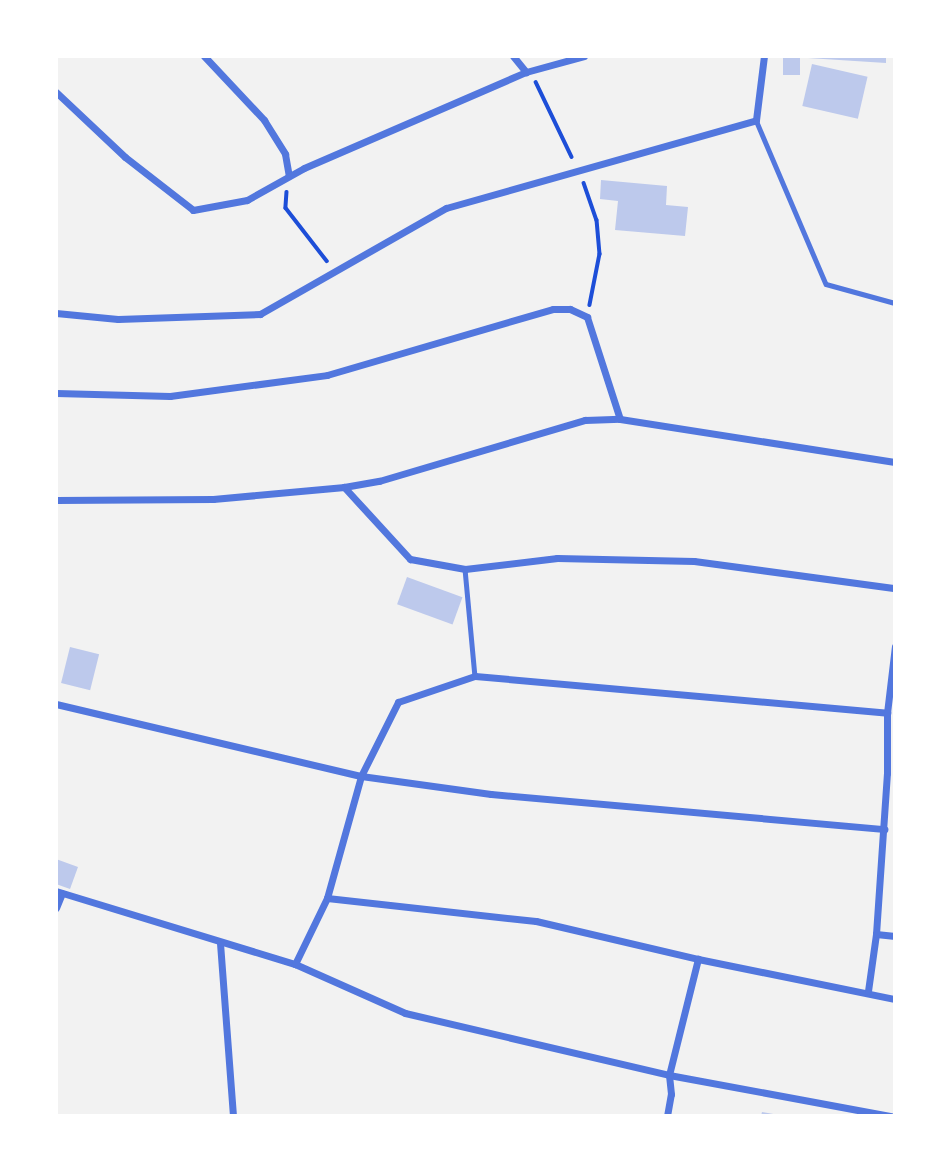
<!DOCTYPE html>
<html>
<head>
<meta charset="utf-8">
<style>
  body { margin:0 }
  #map { position:relative; width:951px; height:1172px; overflow:hidden; background:#f2f2f2; font-family:Literata,serif }
  div>[style] { position:absolute }
  .building>* { inset:0; background:#bdc9ec; transform-origin:0 0 }
  .path>* { height:3.5px; margin:-1.75px; padding:0 1.75px; transform-origin:1.75px; border-radius:1.75px; background:#1d4ed8 }
  .service>* { height:4.5px; margin:-2.25px; padding:0 2.25px; transform-origin:2.25px; border-radius:2.25px; background:#5277de }
  .minor>* { height:7px; margin:-3.5px; padding:0 3.5px; transform-origin:3.5px; border-radius:3.5px; background:#5277de }
  span { translate:-50% -50%; white-space:nowrap; text-align:center; line-height:1.15; -webkit-text-stroke:7px #fff; paint-order:stroke }
  .frame { position:absolute; inset:0; border:58px solid #fff; pointer-events:none }
</style>
</head>
<body>
<div id="map">
  <div class="building">
    <div style="left:783px;top:56px;width:17px;height:19px"></div>
    <div style="clip-path:polygon(808px 56px,886px 56px,886px 63px,808px 58px)"></div>
    <div style="left:812px;top:64px;width:57px;height:43px;rotate:13deg"></div>
    <div style="clip-path:polygon(601px 180px,667px 186px,666px 205px,688px 207px,685px 236px,615px 230px,618px 201px,600px 199px)"></div>
    <div style="left:407px;top:577px;width:59px;height:29px;rotate:20deg"></div>
    <div style="left:70px;top:647px;width:30px;height:37px;rotate:14deg"></div>
    <div style="clip-path:polygon(56px 859px,78px 867px,70px 889px,56px 884px)"></div>
    <div style="clip-path:polygon(762px 1112px,779px 1115px,778px 1116px,761px 1116px)"></div>
  </div>
  <div class="path">
    <div style="left:536px;top:82px;width:83px;rotate:64.4deg"></div>
    <div style="left:584px;top:183px;width:39px;rotate:71deg"></div>
    <div style="left:597px;top:220px;width:34px;rotate:85deg"></div>
    <div style="left:600px;top:254px;width:52px;rotate:101.1deg"></div>
    <div style="left:287px;top:192px;width:16px;rotate:94deg"></div>
    <div style="left:286px;top:208px;width:67px;rotate:52.3deg"></div>
  </div>
  <div class="service">
    <div style="left:756px;top:120px;width:178px;rotate:66.9deg"></div>
    <div style="left:826px;top:284px;width:72px;rotate:15.4deg"></div>
    <div style="left:465px;top:569px;width:107px;rotate:84.7deg"></div>
  </div>
  <div class="minor">
    <div style="left:204px;top:56px;width:88px;rotate:46.8deg"></div>
    <div style="left:264px;top:120px;width:40px;rotate:58deg"></div>
    <div style="left:285px;top:154px;width:22px;rotate:80deg"></div>
    <div style="left:513px;top:56px;width:21px;rotate:51deg"></div>
    <div style="left:56px;top:92px;width:95px;rotate:43.3deg"></div>
    <div style="left:125px;top:157px;width:86px;rotate:37.9deg"></div>
    <div style="left:193px;top:210px;width:55px;rotate:-10.5deg"></div>
    <div style="left:247px;top:200px;width:65px;rotate:-29.3deg"></div>
    <div style="left:304px;top:168px;width:242px;rotate:-23.4deg"></div>
    <div style="left:526px;top:72px;width:60px;rotate:-15.4deg"></div>
    <div style="left:56px;top:313px;width:62px;rotate:5.5deg"></div>
    <div style="left:118px;top:319px;width:142px;rotate:-2deg"></div>
    <div style="left:260px;top:314px;width:214px;rotate:-29.7deg"></div>
    <div style="left:446px;top:208px;width:322px;rotate:-15.8deg"></div>
    <div style="left:756px;top:120px;width:64px;rotate:-82.9deg"></div>
    <div style="left:56px;top:393px;width:114px;rotate:1.5deg"></div>
    <div style="left:170px;top:396px;width:158px;rotate:-7.6deg"></div>
    <div style="left:327px;top:375px;width:235px;rotate:-16.3deg"></div>
    <div style="left:553px;top:309px;width:17px"></div>
    <div style="left:570px;top:309px;width:19px;rotate:25deg"></div>
    <div style="left:587px;top:317px;width:107px;rotate:72.1deg"></div>
    <div style="left:344px;top:487px;width:98px;rotate:47.5deg"></div>
    <div style="left:410px;top:559px;width:56px;rotate:10.3deg"></div>
    <div style="left:465px;top:569px;width:93px;rotate:-6.8deg"></div>
    <div style="left:557px;top:558px;width:137px;rotate:1.3deg"></div>
    <div style="left:694px;top:561px;width:203px;rotate:7.7deg"></div>
    <div style="left:56px;top:500px;width:157px;rotate:-0.4deg"></div>
    <div style="left:213px;top:499px;width:132px;rotate:-5.2deg"></div>
    <div style="left:344px;top:487px;width:36px;rotate:-10deg"></div>
    <div style="left:379px;top:481px;width:215px;rotate:-16.5deg"></div>
    <div style="left:585px;top:420px;width:35px;rotate:-2deg"></div>
    <div style="left:620px;top:419px;width:278px;rotate:8.9deg"></div>
    <div style="left:56px;top:704px;width:313px;rotate:13.3deg"></div>
    <div style="left:361px;top:776px;width:131px;rotate:7.9deg"></div>
    <div style="left:491px;top:794px;width:395px;rotate:5.1deg"></div>
    <div style="left:56px;top:891px;width:250px;rotate:17deg"></div>
    <div style="left:295px;top:964px;width:120px;rotate:24deg"></div>
    <div style="left:405px;top:1013px;width:271px;rotate:13.2deg"></div>
    <div style="left:669px;top:1075px;width:226px;rotate:10.5deg"></div>
    <div style="left:327px;top:898px;width:210px;rotate:6.3deg"></div>
    <div style="left:536px;top:921px;width:166px;rotate:13.2deg"></div>
    <div style="left:698px;top:959px;width:201px;rotate:11.5deg"></div>
    <div style="left:56px;top:908px;width:16px;rotate:-68deg"></div>
    <div style="left:876px;top:934px;width:19px;rotate:6deg"></div>
    <div style="left:220px;top:943px;width:173px;rotate:85.7deg"></div>
    <div style="left:295px;top:964px;width:73px;rotate:-64.1deg"></div>
    <div style="left:327px;top:898px;width:127px;rotate:-74.4deg"></div>
    <div style="left:361px;top:776px;width:83px;rotate:-63.4deg"></div>
    <div style="left:398px;top:702px;width:81px;rotate:-18.7deg"></div>
    <div style="left:475px;top:676px;width:414px;rotate:5.1deg"></div>
    <div style="left:868px;top:991px;width:58px;rotate:-82deg"></div>
    <div style="left:876px;top:934px;width:161px;rotate:-86.1deg"></div>
    <div style="left:887px;top:773px;width:60px;rotate:-90deg"></div>
    <div style="left:887px;top:713px;width:67px;rotate:-83.2deg"></div>
    <div style="left:667px;top:1116px;width:22px;rotate:-80deg"></div>
    <div style="left:671px;top:1094px;width:19px;rotate:-96deg"></div>
    <div style="left:669px;top:1075px;width:120px;rotate:-76deg"></div>
  </div>
  <div class="frame"></div>
</div>
</body>
</html>
